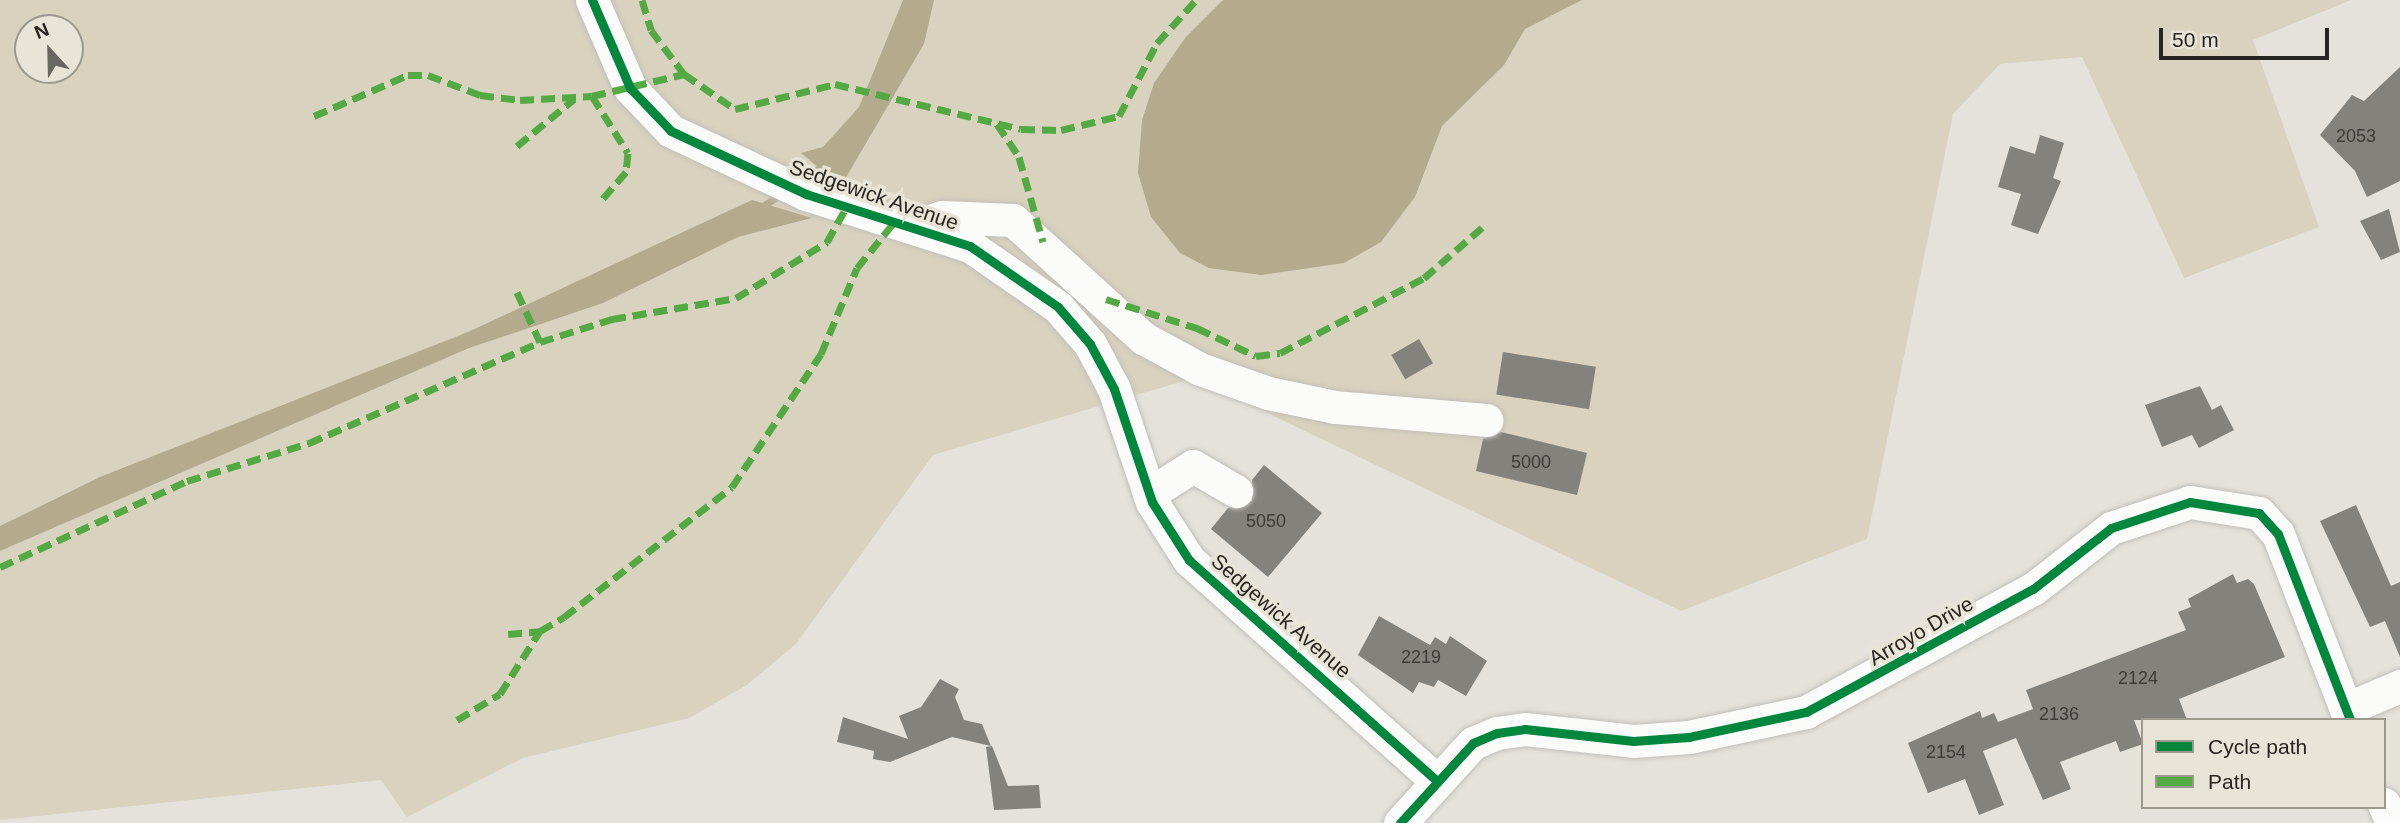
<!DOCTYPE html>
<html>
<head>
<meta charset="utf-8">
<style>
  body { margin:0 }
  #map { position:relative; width:2400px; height:823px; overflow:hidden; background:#e4e2db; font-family:Helvetica,sans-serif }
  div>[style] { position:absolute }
  .green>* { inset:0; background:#d8d2be }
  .water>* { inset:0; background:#b4ab8f }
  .stream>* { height:7px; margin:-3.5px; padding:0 3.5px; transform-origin:3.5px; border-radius:3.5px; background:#b4ab8f }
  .building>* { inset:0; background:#83827c; transform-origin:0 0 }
  .roads { filter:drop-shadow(0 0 2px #c1bfba) drop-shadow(0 0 2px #c1bfba) }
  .minor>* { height:33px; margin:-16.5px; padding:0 16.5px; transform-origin:16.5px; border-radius:16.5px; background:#fbfbfa }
  .quiet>* { height:7px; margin-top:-3.5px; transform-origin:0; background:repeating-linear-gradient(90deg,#53aa43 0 14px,transparent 0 21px) }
  .cycleway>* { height:9px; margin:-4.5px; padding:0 4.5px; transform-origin:4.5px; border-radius:4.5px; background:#00873e }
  span { translate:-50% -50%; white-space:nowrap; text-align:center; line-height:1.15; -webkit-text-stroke:7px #e8e4d7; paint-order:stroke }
  .number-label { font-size:18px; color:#3e3c38 }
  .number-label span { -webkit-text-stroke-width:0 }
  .street-label { font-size:21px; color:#272521 }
  .legend { position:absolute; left:2141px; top:718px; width:245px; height:91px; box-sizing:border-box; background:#e8e4d7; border:2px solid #9b988e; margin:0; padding:9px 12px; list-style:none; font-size:21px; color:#272521 }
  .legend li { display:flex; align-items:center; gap:14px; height:35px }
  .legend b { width:35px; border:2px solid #9b988e }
  .north { position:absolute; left:14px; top:14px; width:70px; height:70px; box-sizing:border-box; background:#e8e4d7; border:2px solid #9b988e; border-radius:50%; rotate:338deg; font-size:19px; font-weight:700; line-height:28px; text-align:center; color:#272521 }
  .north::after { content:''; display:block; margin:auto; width:24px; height:32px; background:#696762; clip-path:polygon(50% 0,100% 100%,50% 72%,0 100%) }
  .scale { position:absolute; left:2159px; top:28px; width:170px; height:32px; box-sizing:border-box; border:4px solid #272521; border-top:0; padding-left:9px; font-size:21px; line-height:24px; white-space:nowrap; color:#272521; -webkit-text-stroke:5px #e8e4d7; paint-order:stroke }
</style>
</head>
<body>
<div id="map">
  <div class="green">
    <div style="clip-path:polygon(evenodd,0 0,2351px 0,2253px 40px,2319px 227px,2184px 278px,2082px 57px,2000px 64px,1953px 114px,1867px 539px,1681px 611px,1194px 378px,933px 455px,796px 644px,747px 685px,689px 718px,523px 758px,407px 817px,381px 780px,0 820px,0 0,28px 28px,70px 28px,70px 70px,28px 70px,28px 28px)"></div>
  </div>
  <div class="water">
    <div style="clip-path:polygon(903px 0,934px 0,924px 44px,841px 186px,801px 153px,823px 147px,859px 107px)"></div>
    <div style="clip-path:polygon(1223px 0,1582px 0,1525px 29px,1504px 65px,1442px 126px,1415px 197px,1381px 242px,1344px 263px,1261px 275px,1209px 268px,1180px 253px,1151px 217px,1138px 173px,1142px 120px,1154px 83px,1185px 38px)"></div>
    <div style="clip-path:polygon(752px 200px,812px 218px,738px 237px,603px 303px,469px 348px,0 551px,0 526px,100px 477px,468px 332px)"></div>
  </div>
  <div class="stream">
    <div style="left:801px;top:182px;width:33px;rotate:-38deg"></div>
    <div style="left:759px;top:208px;width:27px;rotate:-31deg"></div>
  </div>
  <div class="building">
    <div style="clip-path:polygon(2400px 67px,2400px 181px,2367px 197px,2355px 171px,2320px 135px,2352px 95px,2364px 101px)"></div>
    <div style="clip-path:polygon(2040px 135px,2064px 143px,2053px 178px,2061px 181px,2038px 234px,2011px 225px,2021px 194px,1998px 187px,2010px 146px,2035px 154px)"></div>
    <div style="clip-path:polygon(2389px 209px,2400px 252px,2381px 260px,2360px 221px)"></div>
    <div style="left:1419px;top:339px;width:28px;height:32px;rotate:60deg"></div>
    <div style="left:1503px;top:352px;width:94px;height:43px;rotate:9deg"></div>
    <div style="clip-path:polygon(2200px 386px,2212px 410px,2221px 405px,2234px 430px,2199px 448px,2192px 435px,2162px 447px,2145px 405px)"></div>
    <div style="clip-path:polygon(1501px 432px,1587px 453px,1577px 495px,1476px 471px,1483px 439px)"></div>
    <div style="clip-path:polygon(1264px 465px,1322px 513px,1268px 577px,1211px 529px,1228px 508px,1252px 501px,1252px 480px)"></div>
    <div style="clip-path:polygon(2356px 505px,2391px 586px,2400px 582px,2400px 657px,2385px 621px,2370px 627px,2320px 521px)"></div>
    <div style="clip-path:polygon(2233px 574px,2237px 583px,2248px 579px,2254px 584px,2285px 657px,2179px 699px,2187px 720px,2134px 720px,2143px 744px,2120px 752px,2116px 741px,2060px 762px,2071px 789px,2043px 800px,2016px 738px,1983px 751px,2004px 805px,1979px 815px,1965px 779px,1928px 793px,1908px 743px,1980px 711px,1982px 718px,1994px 713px,1998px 722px,2033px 709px,2026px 690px,2186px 630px,2178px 612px,2191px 607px,2188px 599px)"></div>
    <div style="clip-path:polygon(1379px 616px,1430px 645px,1435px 637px,1446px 644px,1450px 636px,1487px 661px,1466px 696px,1438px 680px,1434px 687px,1419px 682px,1413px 693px,1358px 655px)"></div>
    <div style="clip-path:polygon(940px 679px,959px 689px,955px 697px,964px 720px,982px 724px,991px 746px,952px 737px,890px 762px,873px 759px,874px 751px,837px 742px,843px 717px,908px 739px,899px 716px,921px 707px)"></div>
    <div style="clip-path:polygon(992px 746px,1008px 786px,1039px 785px,1041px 808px,994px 810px,986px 747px)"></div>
  </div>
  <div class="roads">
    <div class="minor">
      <div style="left:592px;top:0;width:96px;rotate:66.6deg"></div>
      <div style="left:630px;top:88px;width:59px;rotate:46.4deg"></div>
      <div style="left:671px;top:131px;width:149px;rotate:25deg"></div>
      <div style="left:806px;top:194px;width:172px;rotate:17.6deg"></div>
      <div style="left:970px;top:246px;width:107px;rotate:34.7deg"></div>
      <div style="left:1058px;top:307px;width:49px;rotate:49.1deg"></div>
      <div style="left:1090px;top:344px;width:51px;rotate:61.9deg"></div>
      <div style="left:1114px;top:389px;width:119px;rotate:71.4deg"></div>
      <div style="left:1152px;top:502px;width:69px;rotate:57.5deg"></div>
      <div style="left:1189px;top:560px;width:329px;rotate:41.7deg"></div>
      <div style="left:927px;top:222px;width:16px;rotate:-18deg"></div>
      <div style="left:942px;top:217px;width:71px;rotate:2.4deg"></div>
      <div style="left:1013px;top:220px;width:176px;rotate:42.2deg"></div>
      <div style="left:1143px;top:338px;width:65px;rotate:28.5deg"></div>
      <div style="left:1200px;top:369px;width:72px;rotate:19.4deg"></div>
      <div style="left:1268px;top:393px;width:68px;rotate:11.8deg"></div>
      <div style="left:1335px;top:407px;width:152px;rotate:4.9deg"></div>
      <div style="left:1149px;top:494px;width:52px;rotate:-32.5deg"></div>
      <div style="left:1193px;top:466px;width:50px;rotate:30.2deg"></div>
      <div style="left:2346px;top:709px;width:59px;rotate:-23.1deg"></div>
      <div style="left:2384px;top:804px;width:21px;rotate:67deg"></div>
      <div style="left:1400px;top:823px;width:108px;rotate:-47.6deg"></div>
      <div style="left:1473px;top:743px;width:26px;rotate:-23deg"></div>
      <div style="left:1497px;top:733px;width:28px;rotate:-8deg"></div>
      <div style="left:1525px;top:729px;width:109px;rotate:6.3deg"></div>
      <div style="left:1633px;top:741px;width:56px;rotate:-4.1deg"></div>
      <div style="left:1689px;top:737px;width:120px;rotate:-12.1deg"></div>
      <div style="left:1806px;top:712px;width:258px;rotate:-28.5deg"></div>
      <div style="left:2033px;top:589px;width:99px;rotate:-38deg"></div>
      <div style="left:2111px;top:528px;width:83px;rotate:-18.2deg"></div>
      <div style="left:2190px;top:502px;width:70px;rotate:9.1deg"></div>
      <div style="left:2259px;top:513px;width:28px;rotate:48deg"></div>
      <div style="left:2278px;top:534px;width:199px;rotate:68.8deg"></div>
    </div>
  </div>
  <div class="quiet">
    <div style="left:642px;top:0;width:31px;rotate:73deg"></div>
    <div style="left:651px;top:30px;width:55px;rotate:53.1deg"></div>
    <div style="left:684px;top:74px;width:62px;rotate:34.5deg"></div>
    <div style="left:735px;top:109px;width:103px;rotate:-14deg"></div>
    <div style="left:835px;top:84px;width:191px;rotate:13.6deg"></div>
    <div style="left:1021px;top:129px;width:40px;rotate:1.4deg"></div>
    <div style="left:1061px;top:130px;width:60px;rotate:-13.6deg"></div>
    <div style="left:1119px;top:116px;width:82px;rotate:-62.5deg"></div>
    <div style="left:1157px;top:43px;width:58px;rotate:-47.8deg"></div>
    <div style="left:592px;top:96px;width:67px;rotate:57.7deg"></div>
    <div style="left:628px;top:153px;width:19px;rotate:96deg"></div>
    <div style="left:626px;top:172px;width:41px;rotate:131.1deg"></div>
    <div style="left:314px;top:116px;width:103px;rotate:-23.6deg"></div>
    <div style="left:408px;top:75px;width:20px"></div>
    <div style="left:428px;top:75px;width:56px;rotate:21deg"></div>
    <div style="left:480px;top:95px;width:40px;rotate:7.1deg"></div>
    <div style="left:520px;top:100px;width:72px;rotate:-3.2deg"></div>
    <div style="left:592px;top:96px;width:95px;rotate:-13.4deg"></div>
    <div style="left:997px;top:124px;width:40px;rotate:56deg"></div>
    <div style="left:1019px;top:157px;width:88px;rotate:74.2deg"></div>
    <div style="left:517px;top:146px;width:74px;rotate:-39.5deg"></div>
    <div style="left:517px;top:292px;width:55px;rotate:65.3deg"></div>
    <div style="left:1106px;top:299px;width:96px;rotate:17.7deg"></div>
    <div style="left:1197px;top:328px;width:65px;rotate:25.4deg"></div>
    <div style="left:1256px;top:356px;width:24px;rotate:-7deg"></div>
    <div style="left:1280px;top:353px;width:162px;rotate:-27.5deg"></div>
    <div style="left:1424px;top:278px;width:81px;rotate:-41deg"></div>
    <div style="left:0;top:567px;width:206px;rotate:-24.7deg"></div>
    <div style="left:187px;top:481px;width:128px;rotate:-17.3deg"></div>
    <div style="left:309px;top:443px;width:252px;rotate:-23.6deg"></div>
    <div style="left:540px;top:342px;width:76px;rotate:-17.7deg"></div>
    <div style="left:612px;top:319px;width:126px;rotate:-9.6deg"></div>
    <div style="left:736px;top:298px;width:107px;rotate:-31.6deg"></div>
    <div style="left:827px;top:242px;width:41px;rotate:-60.9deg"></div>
    <div style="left:508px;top:634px;width:32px;rotate:-5deg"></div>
    <div style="left:540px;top:631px;width:28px;rotate:-30deg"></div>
    <div style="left:564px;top:617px;width:212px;rotate:-37.7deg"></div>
    <div style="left:732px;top:487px;width:160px;rotate:-56.2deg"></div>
    <div style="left:821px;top:354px;width:93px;rotate:-67.3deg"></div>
    <div style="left:857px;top:268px;width:62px;rotate:-50.9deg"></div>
    <div style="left:457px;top:720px;width:50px;rotate:-31.2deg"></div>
    <div style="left:500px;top:694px;width:75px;rotate:-57.6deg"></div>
  </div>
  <div class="cycleway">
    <div style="left:592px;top:0;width:96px;rotate:66.6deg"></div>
    <div style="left:630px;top:88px;width:59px;rotate:46.4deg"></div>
    <div style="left:671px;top:131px;width:149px;rotate:25deg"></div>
    <div style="left:806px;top:194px;width:172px;rotate:17.6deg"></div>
    <div style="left:970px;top:246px;width:107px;rotate:34.7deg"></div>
    <div style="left:1058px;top:307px;width:49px;rotate:49.1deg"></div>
    <div style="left:1090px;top:344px;width:51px;rotate:61.9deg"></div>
    <div style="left:1114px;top:389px;width:119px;rotate:71.4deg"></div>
    <div style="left:1152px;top:502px;width:69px;rotate:57.5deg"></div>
    <div style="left:1189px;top:560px;width:329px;rotate:41.7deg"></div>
    <div style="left:1400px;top:823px;width:108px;rotate:-47.6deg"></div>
    <div style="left:1473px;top:743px;width:26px;rotate:-23deg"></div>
    <div style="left:1497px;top:733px;width:28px;rotate:-8deg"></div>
    <div style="left:1525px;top:729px;width:109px;rotate:6.3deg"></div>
    <div style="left:1633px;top:741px;width:56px;rotate:-4.1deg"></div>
    <div style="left:1689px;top:737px;width:120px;rotate:-12.1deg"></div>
    <div style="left:1806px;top:712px;width:258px;rotate:-28.5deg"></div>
    <div style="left:2033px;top:589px;width:99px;rotate:-38deg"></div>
    <div style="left:2111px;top:528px;width:83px;rotate:-18.2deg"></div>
    <div style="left:2190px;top:502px;width:70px;rotate:9.1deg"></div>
    <div style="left:2259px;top:513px;width:28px;rotate:48deg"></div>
    <div style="left:2278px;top:534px;width:199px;rotate:68.8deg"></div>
  </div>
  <div class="number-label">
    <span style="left:2356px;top:136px">2053</span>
    <span style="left:1531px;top:462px">5000</span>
    <span style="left:1266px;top:521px">5050</span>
    <span style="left:1421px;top:657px">2219</span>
    <span style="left:2138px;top:678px">2124</span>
    <span style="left:2059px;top:714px">2136</span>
    <span style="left:1946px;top:752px">2154</span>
  </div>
  <div class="street-label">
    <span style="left:874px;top:195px;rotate:19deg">Sedgewick Avenue</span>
    <span style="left:1281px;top:616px;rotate:41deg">Sedgewick Avenue</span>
    <span style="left:1921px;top:631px;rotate:-30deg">Arroyo Drive</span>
  </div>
  <ul class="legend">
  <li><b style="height:9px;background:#00873e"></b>Cycle path</li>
  <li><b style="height:9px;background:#53aa43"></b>Path</li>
  </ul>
  <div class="north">N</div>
  <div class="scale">50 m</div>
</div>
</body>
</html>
